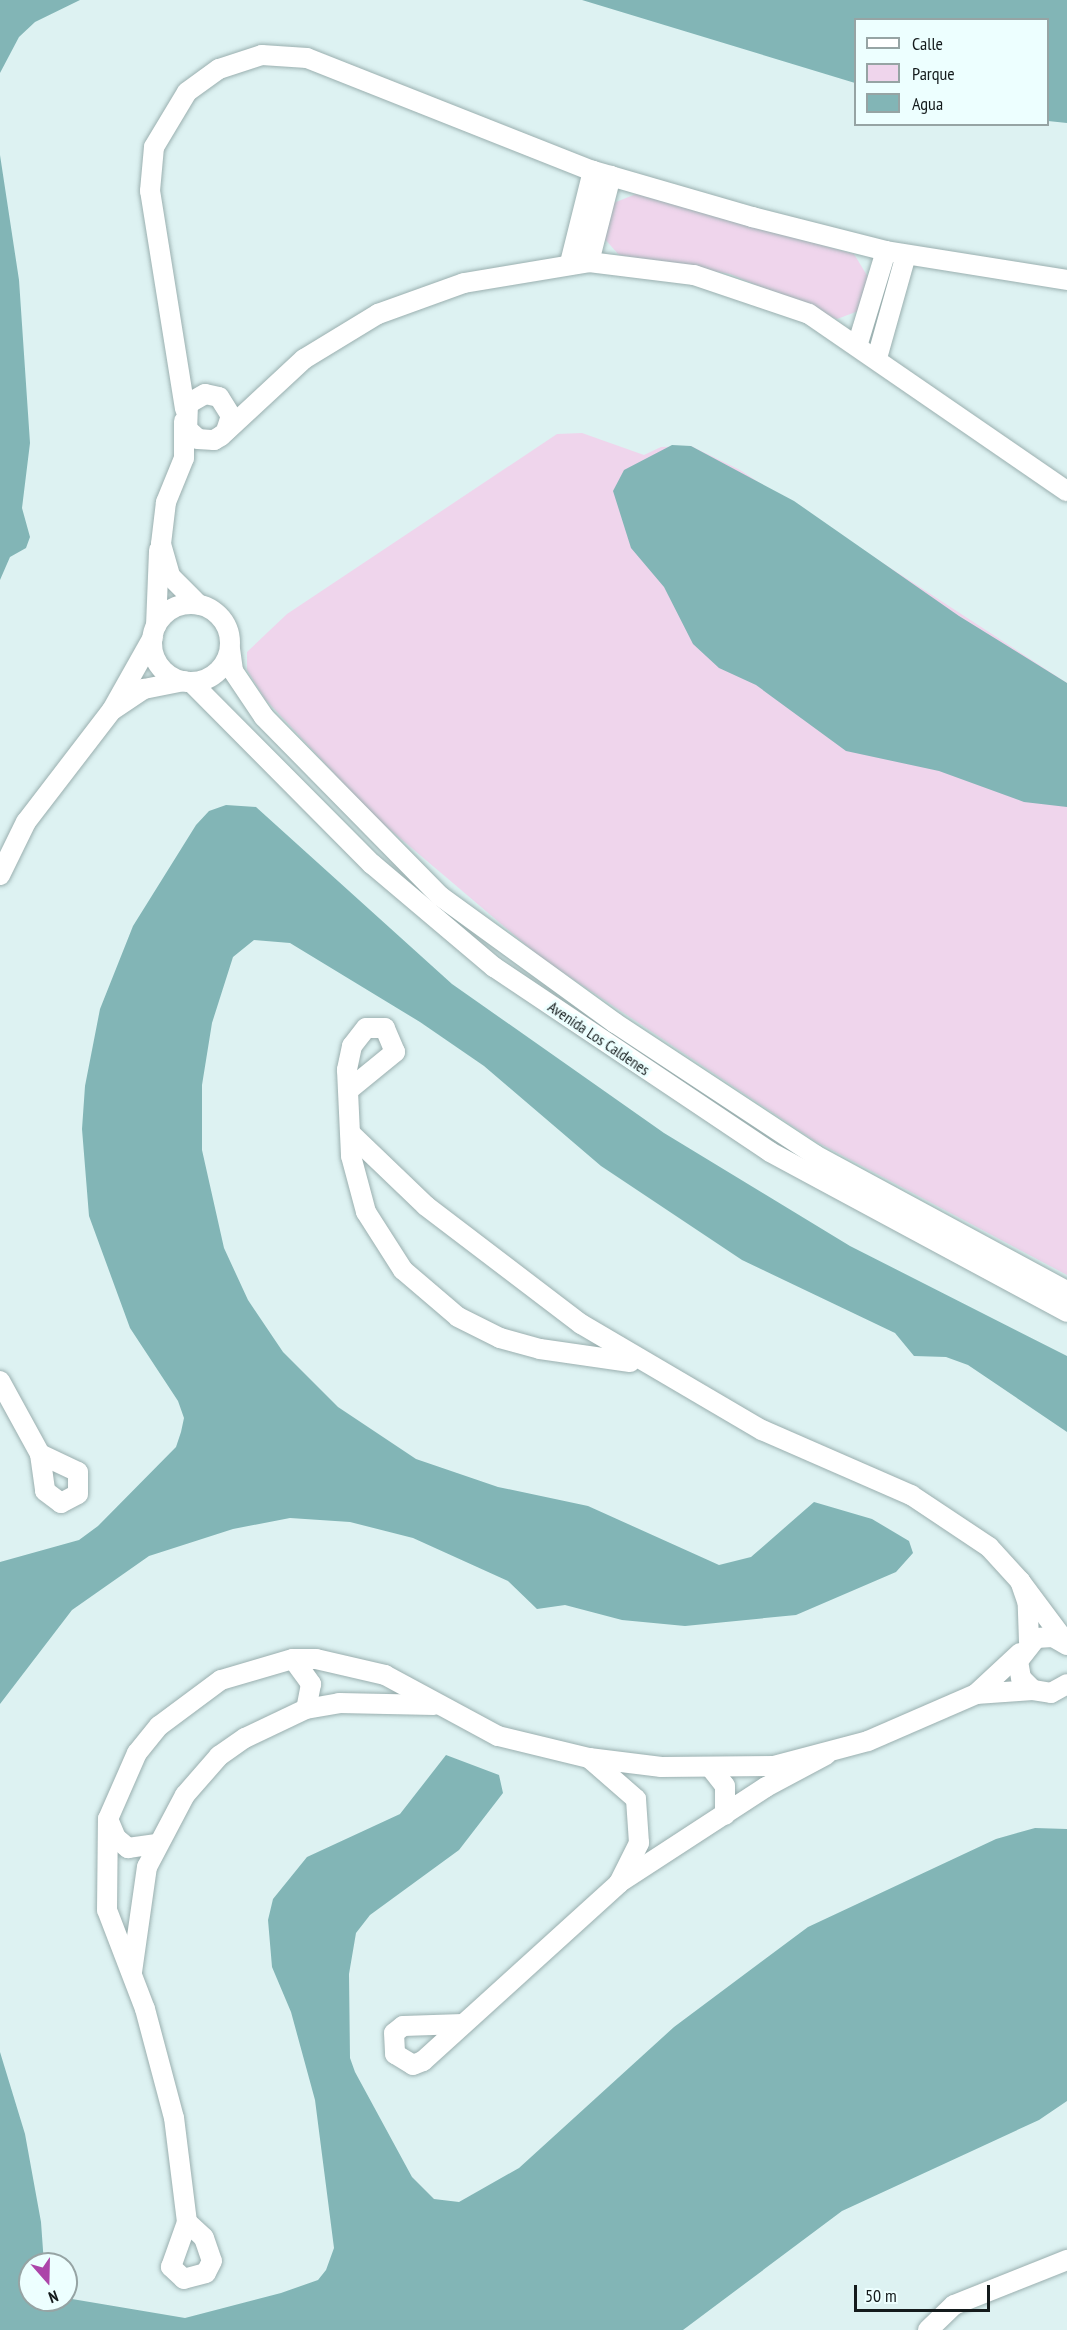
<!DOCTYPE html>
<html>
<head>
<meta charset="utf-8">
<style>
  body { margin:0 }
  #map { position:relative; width:1067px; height:2330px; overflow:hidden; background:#ddf2f2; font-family:"PT Sans Narrow",sans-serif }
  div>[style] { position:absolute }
  .green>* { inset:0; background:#efd5ec }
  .water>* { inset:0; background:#82b5b6 }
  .roads { filter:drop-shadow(0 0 2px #9aafaf) drop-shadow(0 0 2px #9aafaf) }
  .minor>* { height:20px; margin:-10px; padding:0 10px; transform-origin:10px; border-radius:10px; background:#fff }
  .minor>.ring { margin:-10px; padding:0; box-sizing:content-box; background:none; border:20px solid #fff; border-radius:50% }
  span { translate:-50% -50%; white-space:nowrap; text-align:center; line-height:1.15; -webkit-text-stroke:6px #edffff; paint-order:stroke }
  .street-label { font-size:16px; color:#141b1c }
  .legend { position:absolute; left:854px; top:18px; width:195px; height:108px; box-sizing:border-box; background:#edffff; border:2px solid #96a4a4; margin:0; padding:8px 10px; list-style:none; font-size:18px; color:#141b1c }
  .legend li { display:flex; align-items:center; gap:12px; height:30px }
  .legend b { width:30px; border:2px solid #96a4a4 }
  .north { position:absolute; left:18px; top:2252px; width:60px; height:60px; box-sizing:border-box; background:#edffff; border:2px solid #96a4a4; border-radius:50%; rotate:160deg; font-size:16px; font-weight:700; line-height:24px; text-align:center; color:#141b1c }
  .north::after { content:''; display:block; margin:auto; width:21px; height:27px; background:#ac45a9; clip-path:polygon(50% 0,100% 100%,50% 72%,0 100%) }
  .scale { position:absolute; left:854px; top:2285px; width:136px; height:27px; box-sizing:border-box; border:3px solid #141b1c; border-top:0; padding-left:8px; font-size:18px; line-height:21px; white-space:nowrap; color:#141b1c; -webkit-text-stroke:4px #edffff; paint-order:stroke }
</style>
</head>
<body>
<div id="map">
  <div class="green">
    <div style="clip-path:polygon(636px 194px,854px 254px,868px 277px,861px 310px,837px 319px,730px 274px,619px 255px,603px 237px,611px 204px)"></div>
    <div style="clip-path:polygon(582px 433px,644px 455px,661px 447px,691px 446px,740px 470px,1067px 683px,1067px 1275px,815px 1141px,540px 957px,374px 816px,265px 699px,247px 670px,247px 652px,287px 614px,557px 434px)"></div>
  </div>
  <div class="water">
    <div style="clip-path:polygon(0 0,80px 0,35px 22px,19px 37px,0 73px)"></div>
    <div style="clip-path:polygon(582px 0,1067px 0,1067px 123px,1048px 121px,1048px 20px,856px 20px,855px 83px)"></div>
    <div style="clip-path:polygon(0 155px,19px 280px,30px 443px,22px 508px,30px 537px,26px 548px,10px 557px,0 580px)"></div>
    <div style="clip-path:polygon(672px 445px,691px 446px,794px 501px,959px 616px,1067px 683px,1067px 807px,1024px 802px,939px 771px,846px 751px,756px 685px,719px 668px,693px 644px,664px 587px,631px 548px,613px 491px,624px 470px)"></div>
    <div style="clip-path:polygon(226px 805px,256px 807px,452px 984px,664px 1133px,850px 1246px,1067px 1356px,1067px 1432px,968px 1365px,946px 1357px,914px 1356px,895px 1333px,742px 1260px,601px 1166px,484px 1066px,420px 1022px,290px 943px,254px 940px,233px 957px,212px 1023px,202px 1085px,202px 1150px,224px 1248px,248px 1300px,283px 1352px,338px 1407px,416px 1459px,498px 1487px,588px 1506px,719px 1565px,751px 1557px,814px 1502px,872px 1519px,909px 1541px,913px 1553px,896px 1572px,796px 1615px,685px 1626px,622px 1620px,565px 1605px,537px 1609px,508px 1581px,413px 1538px,350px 1522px,290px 1518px,233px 1529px,149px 1556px,72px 1610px,0 1704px,0 1562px,79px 1540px,98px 1526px,176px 1447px,181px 1432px,184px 1418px,178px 1401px,130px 1328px,89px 1216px,82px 1129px,85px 1086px,100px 1009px,133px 926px,196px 825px,209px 811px)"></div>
    <div style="clip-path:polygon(446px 1755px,499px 1775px,503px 1793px,459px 1850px,370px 1915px,356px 1933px,349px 1974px,350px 2058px,355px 2072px,412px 2177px,434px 2199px,459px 2202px,519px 2168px,674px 2027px,808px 1927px,996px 1839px,1035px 1828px,1067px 1829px,1067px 2101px,1039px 2120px,842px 2211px,683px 2330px,0 2330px,0 2052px,25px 2134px,41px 2222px,44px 2264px,30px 2264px,30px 2300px,66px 2298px,185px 2318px,281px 2293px,318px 2280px,326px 2270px,334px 2248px,315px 2100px,291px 2012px,272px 1967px,268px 1920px,273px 1899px,307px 1857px,400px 1814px)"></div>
  </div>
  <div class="roads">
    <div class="minor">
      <div style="left:589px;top:262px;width:89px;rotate:-75.7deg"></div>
      <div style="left:570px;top:263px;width:95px;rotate:-76deg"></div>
      <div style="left:858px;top:343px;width:96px;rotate:-73.1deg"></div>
      <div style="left:877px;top:358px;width:107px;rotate:-74.3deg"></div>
      <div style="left:185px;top:409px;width:221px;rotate:-99.1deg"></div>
      <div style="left:150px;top:191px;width:44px;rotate:-84.8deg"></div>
      <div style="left:154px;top:147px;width:64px;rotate:-59deg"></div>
      <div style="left:187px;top:92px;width:39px;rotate:-36deg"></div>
      <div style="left:219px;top:69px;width:45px;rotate:-18deg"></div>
      <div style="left:262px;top:55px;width:45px;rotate:3.8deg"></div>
      <div style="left:307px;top:58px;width:308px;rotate:21.6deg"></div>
      <div style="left:593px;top:171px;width:166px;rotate:16.1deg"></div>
      <div style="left:752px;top:217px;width:138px;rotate:14.2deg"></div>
      <div style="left:886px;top:251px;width:183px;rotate:9.1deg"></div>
      <div style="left:184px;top:421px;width:37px;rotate:90deg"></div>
      <div style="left:184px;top:458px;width:48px;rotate:112.2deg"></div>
      <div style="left:166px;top:502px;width:42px;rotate:96.8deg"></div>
      <div style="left:161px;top:544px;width:33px;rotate:74deg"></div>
      <div style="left:170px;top:576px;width:41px;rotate:45deg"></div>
      <div style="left:226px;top:431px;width:16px;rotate:-72deg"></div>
      <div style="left:231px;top:416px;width:22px;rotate:-122deg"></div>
      <div style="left:219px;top:397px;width:14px;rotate:-168deg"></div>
      <div style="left:205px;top:394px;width:20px;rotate:150deg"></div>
      <div style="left:188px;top:404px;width:25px;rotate:92deg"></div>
      <div style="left:187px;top:429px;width:15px;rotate:42deg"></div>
      <div style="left:198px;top:439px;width:16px;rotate:4deg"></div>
      <div style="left:214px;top:440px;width:8px;rotate:-30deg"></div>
      <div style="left:221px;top:436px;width:113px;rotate:-42.9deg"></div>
      <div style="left:304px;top:359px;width:87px;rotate:-31.3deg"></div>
      <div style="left:378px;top:314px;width:91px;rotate:-19.8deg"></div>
      <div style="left:464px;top:283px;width:127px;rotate:-9.5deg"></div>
      <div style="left:589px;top:262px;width:106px;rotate:7.1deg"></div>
      <div style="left:694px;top:275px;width:121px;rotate:18.7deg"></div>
      <div style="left:809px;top:314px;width:313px;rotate:34.5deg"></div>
      <div class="ring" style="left:152px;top:604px;width:58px;height:58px"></div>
      <div style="left:156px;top:626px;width:76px;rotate:-87.7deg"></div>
      <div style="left:230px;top:649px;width:22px;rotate:82deg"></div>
      <div style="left:233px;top:671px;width:55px;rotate:56deg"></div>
      <div style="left:264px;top:717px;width:251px;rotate:45.5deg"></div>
      <div style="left:440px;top:896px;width:216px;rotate:36deg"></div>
      <div style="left:615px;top:1023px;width:240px;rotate:33.4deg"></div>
      <div style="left:815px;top:1155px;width:286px;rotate:28.4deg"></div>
      <div style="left:191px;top:682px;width:257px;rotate:45.2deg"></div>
      <div style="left:372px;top:864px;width:160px;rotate:40.2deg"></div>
      <div style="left:494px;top:967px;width:332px;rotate:33.8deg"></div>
      <div style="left:770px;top:1152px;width:337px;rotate:28.3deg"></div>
      <div style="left:114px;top:709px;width:36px;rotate:-34deg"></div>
      <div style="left:144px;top:689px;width:41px;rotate:-11.3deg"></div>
      <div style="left:0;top:875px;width:59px;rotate:-63.9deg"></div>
      <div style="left:26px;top:822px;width:141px;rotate:-52.5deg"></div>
      <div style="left:112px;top:710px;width:84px;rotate:-60.7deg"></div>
      <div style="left:351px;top:1088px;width:57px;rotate:-39.3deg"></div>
      <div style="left:395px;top:1052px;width:26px;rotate:-113deg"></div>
      <div style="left:385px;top:1028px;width:19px;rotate:180deg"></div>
      <div style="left:366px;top:1028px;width:23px;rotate:128deg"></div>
      <div style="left:352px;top:1046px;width:25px;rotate:102deg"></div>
      <div style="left:347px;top:1070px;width:86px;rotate:87.3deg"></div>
      <div style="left:351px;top:1156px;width:58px;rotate:75deg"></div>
      <div style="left:366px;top:1212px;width:69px;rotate:57.5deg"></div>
      <div style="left:403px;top:1270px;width:72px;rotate:40.5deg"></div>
      <div style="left:458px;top:1317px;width:47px;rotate:26.6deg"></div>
      <div style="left:500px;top:1338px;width:41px;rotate:15.4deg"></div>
      <div style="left:540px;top:1349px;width:91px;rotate:8.2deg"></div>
      <div style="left:351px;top:1134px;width:104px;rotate:43.8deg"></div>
      <div style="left:426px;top:1206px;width:195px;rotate:37.3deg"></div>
      <div style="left:581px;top:1324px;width:210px;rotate:30.4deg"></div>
      <div style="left:762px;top:1430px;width:163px;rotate:23.6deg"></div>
      <div style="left:911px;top:1495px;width:94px;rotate:33.7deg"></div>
      <div style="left:989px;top:1547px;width:46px;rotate:47.6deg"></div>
      <div style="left:0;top:1381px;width:83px;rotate:61.3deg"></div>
      <div style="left:40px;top:1454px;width:37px;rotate:82deg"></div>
      <div style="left:45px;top:1491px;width:20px;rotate:37deg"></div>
      <div style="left:61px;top:1503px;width:19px;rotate:-28deg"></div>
      <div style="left:78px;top:1494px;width:22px;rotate:-90deg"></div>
      <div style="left:78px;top:1472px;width:42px;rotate:-154.7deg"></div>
      <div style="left:1029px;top:1642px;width:38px;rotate:-92deg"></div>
      <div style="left:1028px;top:1604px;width:24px;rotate:-109deg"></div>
      <div style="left:1020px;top:1581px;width:79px;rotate:53.3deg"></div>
      <div style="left:1067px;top:1645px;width:16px;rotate:-150deg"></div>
      <div style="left:1053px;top:1637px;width:17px;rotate:177deg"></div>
      <div style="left:1036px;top:1638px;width:29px;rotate:128deg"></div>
      <div style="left:1018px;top:1661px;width:17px;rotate:80deg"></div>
      <div style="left:1021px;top:1678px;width:17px;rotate:45deg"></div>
      <div style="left:1033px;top:1690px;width:18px;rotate:9deg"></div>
      <div style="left:1051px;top:1693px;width:18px;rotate:-29deg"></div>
      <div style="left:1020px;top:1653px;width:60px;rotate:137deg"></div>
      <div style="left:976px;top:1694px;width:57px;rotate:-4deg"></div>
      <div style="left:293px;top:1659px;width:31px;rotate:54deg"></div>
      <div style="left:311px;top:1684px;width:25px;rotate:101deg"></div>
      <div style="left:826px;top:1755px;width:68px;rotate:151.9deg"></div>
      <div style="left:766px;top:1787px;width:176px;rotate:146.9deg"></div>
      <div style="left:619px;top:1883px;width:45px;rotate:-63.4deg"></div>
      <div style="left:639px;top:1843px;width:44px;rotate:-93.9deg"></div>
      <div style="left:636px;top:1799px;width:62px;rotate:-138.9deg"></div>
      <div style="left:589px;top:1758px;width:73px;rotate:7.1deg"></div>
      <div style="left:661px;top:1767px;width:113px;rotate:-0.5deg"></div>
      <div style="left:774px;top:1766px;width:97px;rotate:-14.9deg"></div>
      <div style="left:868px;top:1741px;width:118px;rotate:-23.5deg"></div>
      <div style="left:711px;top:1768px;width:23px;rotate:52deg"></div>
      <div style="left:725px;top:1786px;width:29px;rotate:90deg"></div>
      <div style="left:108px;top:1819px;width:21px;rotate:67deg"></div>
      <div style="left:116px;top:1838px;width:16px;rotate:40deg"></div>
      <div style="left:128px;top:1848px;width:29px;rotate:-8deg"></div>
      <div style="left:132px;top:1972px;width:106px;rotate:-81.9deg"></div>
      <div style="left:147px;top:1867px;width:81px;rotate:-62.2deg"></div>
      <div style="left:185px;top:1795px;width:52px;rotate:-48.9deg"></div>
      <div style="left:219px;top:1756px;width:32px;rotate:-35deg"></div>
      <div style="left:245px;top:1738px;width:68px;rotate:-25.4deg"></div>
      <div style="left:306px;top:1709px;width:34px;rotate:-10deg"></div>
      <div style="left:339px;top:1703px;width:95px;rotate:1.2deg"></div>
      <div style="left:463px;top:2024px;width:60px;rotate:178.1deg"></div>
      <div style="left:403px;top:2026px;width:11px;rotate:142deg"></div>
      <div style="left:394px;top:2033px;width:21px;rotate:87deg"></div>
      <div style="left:395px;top:2054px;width:21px;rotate:31deg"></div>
      <div style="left:413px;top:2065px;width:11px;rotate:-22deg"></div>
      <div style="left:423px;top:2061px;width:265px;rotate:-42.2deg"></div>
      <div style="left:187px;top:2222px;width:23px;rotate:43deg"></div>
      <div style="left:204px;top:2238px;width:24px;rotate:71deg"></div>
      <div style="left:212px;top:2261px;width:13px;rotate:117deg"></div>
      <div style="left:206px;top:2273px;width:23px;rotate:165deg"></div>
      <div style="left:184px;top:2279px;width:18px;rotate:-137deg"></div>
      <div style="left:171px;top:2267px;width:48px;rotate:-70.4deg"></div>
      <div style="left:187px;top:2222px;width:105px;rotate:-97.1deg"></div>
      <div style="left:174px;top:2118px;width:113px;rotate:-104.9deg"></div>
      <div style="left:145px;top:2009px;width:106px;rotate:-111deg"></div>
      <div style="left:107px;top:1910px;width:91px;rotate:-89.4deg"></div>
      <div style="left:108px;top:1819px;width:72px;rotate:-66.3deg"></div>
      <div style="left:137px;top:1753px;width:35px;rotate:-51deg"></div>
      <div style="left:159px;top:1726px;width:77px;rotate:-36.6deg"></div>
      <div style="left:221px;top:1680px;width:75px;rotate:-16.3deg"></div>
      <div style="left:293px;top:1659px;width:23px"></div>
      <div style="left:316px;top:1659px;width:71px;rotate:13.1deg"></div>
      <div style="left:385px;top:1675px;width:128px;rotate:28.4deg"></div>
      <div style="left:498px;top:1736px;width:94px;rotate:13.6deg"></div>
      <div style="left:928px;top:2330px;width:36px;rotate:-44deg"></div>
      <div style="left:954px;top:2305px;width:122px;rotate:-21.7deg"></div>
    </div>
  </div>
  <div class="street-label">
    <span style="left:599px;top:1038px;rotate:34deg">Avenida Los Caldenes</span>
  </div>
  <ul class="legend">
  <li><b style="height:8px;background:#fff"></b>Calle</li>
  <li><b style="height:16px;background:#efd5ec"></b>Parque</li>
  <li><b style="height:16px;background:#82b5b6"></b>Agua</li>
  </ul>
  <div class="north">N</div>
  <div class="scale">50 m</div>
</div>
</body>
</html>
